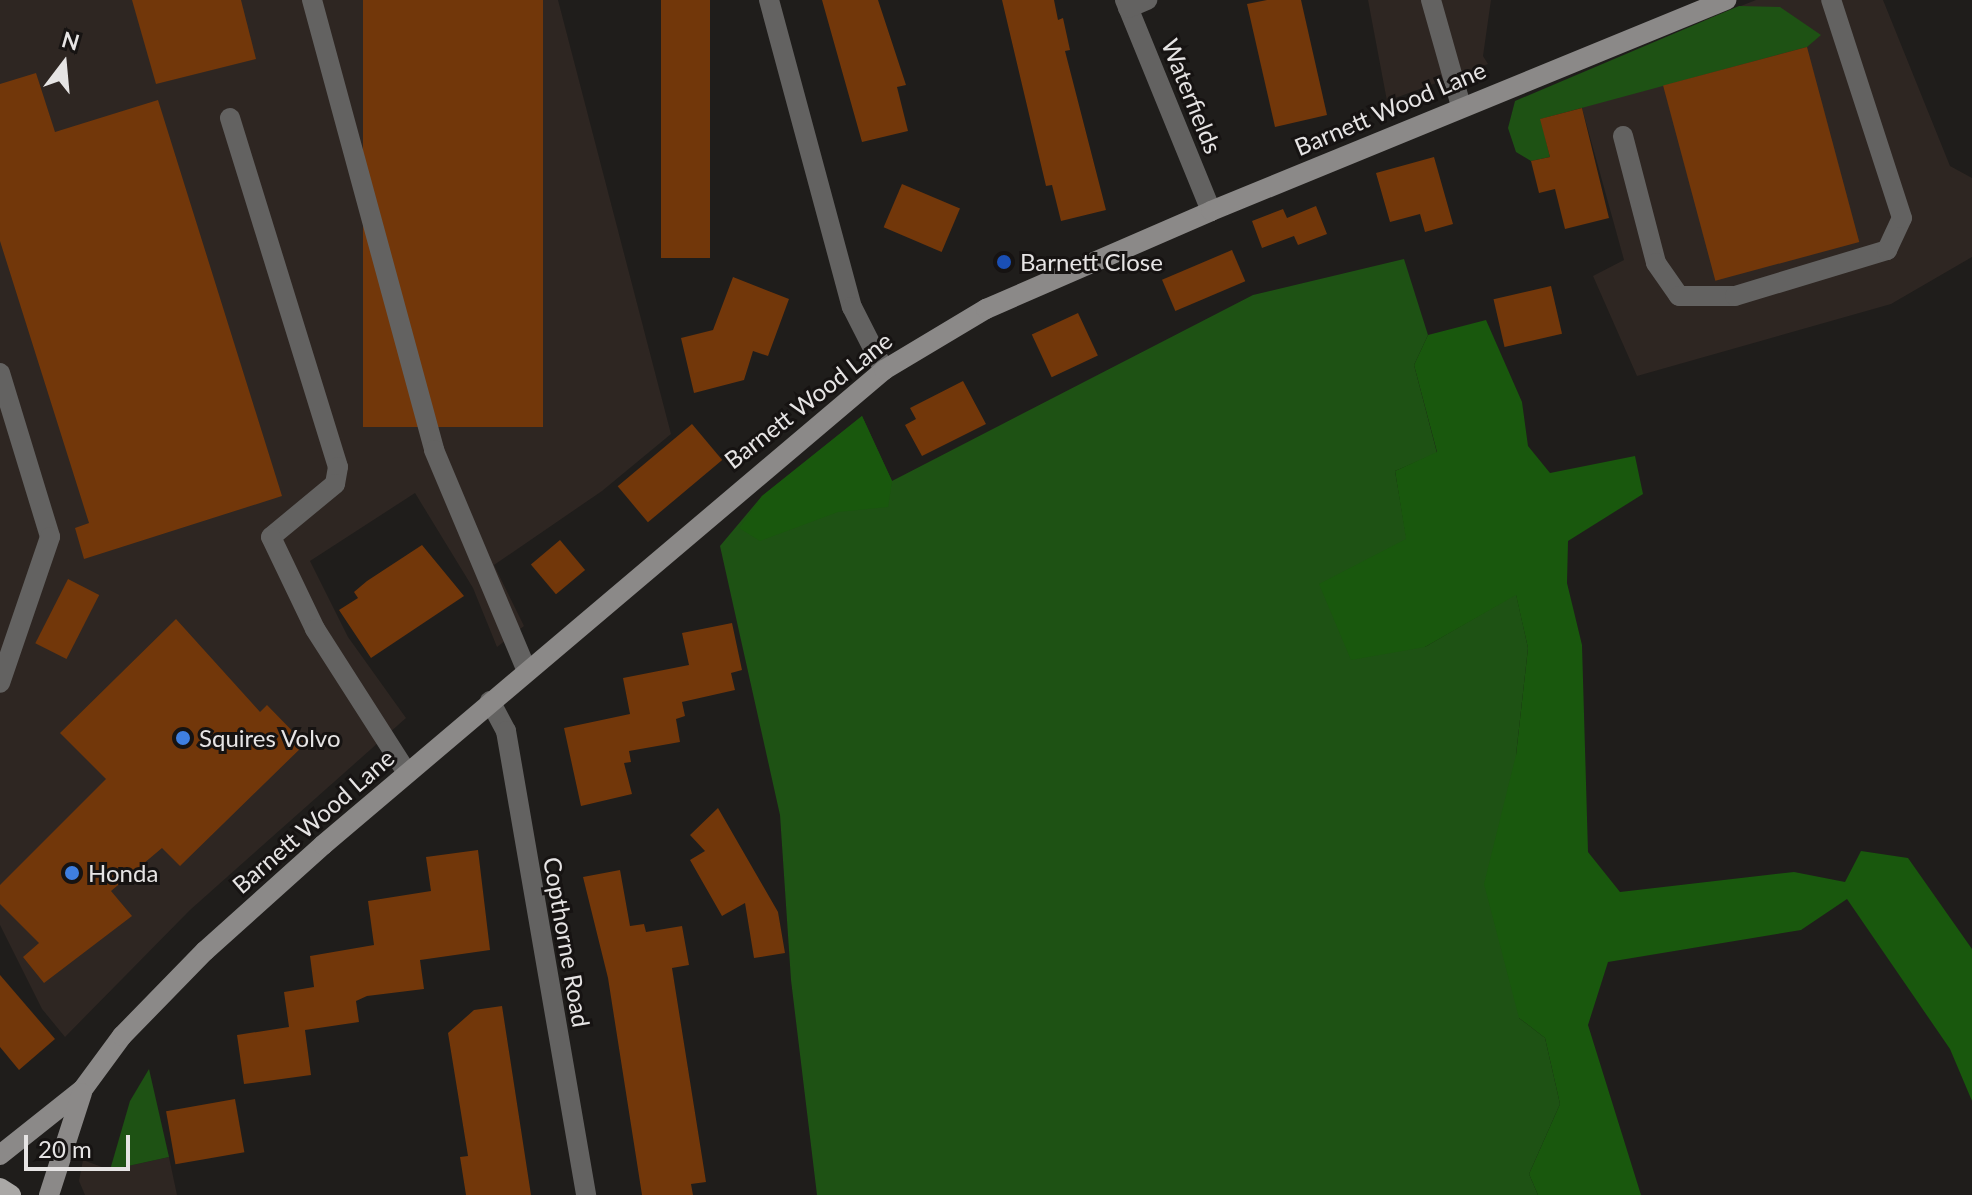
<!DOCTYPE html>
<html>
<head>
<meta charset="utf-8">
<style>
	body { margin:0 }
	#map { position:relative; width:1972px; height:1195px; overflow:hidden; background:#1f1d1b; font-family:Lato,sans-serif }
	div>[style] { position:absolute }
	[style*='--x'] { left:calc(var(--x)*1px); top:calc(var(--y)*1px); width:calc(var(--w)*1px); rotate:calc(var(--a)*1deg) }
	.built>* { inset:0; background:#2e2622 }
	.green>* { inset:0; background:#1e5214 }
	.forest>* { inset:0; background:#19580d }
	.building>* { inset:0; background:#72370a; transform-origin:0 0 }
	.lane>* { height:20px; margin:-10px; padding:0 10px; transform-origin:10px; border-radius:10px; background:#636261 }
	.street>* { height:20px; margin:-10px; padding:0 10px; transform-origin:10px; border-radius:10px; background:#636261 }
	.secondary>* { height:20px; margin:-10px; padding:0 10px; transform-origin:10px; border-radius:10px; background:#8b8988 }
	.primary>* { height:20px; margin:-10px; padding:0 10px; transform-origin:10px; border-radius:10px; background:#aaa8a6 }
	.dots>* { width:22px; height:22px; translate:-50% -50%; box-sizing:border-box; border:4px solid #161312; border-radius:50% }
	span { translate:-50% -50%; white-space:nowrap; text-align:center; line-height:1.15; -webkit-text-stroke:6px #161312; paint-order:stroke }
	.street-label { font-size:24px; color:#e6e4e4 }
	.poi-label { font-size:24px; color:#e6e4e4 }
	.left { translate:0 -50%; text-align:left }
	.north { position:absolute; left:24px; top:24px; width:80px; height:80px; -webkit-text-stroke:6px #161312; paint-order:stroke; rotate:16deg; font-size:22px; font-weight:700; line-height:32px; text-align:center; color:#e6e4e4 }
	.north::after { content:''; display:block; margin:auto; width:28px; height:36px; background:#e6e4e4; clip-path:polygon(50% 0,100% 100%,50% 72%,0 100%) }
	.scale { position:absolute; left:24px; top:1135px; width:106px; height:36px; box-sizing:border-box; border:4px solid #e6e4e4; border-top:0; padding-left:10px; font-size:24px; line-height:28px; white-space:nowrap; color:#e6e4e4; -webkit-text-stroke:6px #161312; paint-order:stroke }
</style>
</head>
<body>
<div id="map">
	<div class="built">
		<div style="clip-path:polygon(0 0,558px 0,671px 434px,602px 491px,494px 565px,524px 626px,497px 647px,473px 588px,415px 493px,310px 561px,348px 637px,406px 718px,190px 910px,65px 1037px,42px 1009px,0 925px)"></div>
		<div style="clip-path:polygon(1368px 0,1491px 0,1483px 56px,1488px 64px,1387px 101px)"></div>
		<div style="clip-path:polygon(1756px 0,1883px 0,1950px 166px,1972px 178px,1972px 257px,1891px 304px,1637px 376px,1593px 276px,1624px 260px,1582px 108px,1705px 20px)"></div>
		<div style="clip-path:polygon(169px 1157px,177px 1195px,85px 1195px,79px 1181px,83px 1160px,110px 1170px)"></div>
	</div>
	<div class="green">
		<div style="clip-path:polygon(1739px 6px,1780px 7px,1821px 35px,1807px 47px,1541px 119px,1550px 157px,1531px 161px,1516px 152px,1508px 128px,1515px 101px)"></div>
		<div style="clip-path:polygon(1404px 259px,1428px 335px,1414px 365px,1437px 453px,1395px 471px,1425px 647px,1516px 594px,1528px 648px,1516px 755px,1519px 1018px,1545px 1038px,1560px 1104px,1529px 1174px,1538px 1195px,817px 1195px,791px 980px,780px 815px,720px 546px,762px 496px,862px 416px,892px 481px,1253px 295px)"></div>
		<div style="clip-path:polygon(149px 1069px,169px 1157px,110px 1170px,130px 1101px)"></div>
	</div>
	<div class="forest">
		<div style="clip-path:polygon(1486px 320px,1522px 402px,1528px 446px,1550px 473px,1635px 456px,1643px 494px,1568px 541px,1567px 583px,1582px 645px,1588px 852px,1620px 892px,1794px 872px,1845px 882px,1861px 851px,1908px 858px,1972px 949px,1972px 1101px,1950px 1049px,1847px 899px,1801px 930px,1608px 962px,1588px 1025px,1641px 1195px,1538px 1195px,1529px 1174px,1560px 1104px,1545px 1038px,1519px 1018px,1484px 884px,1516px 755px,1528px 648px,1516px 595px,1425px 647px,1351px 660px,1319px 584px,1406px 539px,1395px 471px,1437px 452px,1414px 365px,1428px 335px)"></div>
		<div style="clip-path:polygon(862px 416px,892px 481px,888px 507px,838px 512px,760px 541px,739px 528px,762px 496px)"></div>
	</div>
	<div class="building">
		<div style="clip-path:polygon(132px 0,241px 0,256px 59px,156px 84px)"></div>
		<div style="left:363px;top:0;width:180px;height:427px"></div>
		<div style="left:661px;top:0;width:49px;height:258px"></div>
		<div style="clip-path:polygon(822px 0,878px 0,906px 85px,897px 87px,908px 131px,862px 142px)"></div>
		<div style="clip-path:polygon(1002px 0,1054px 0,1058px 20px,1063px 18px,1070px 50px,1065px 51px,1106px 210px,1061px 221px,1052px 185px,1046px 186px)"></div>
		<div style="clip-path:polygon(1267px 0,1301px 0,1327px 115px,1275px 127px,1247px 4px)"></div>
		<div style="left:1807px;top:47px;width:202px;height:149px;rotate:75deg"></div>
		<div style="clip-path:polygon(36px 73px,55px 132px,158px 100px,282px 496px,84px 559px,75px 528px,89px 523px,0 241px,0 84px)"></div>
		<div style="clip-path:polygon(1582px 108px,1609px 218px,1565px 229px,1555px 189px,1539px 193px,1531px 161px,1550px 157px,1540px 119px)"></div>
		<div style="clip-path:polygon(1434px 157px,1453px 224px,1425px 232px,1420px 214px,1390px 222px,1376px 173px)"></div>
		<div style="left:902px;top:184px;width:63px;height:47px;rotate:23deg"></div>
		<div style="clip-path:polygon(1316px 206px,1327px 234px,1298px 245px,1294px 236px,1262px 248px,1252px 221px,1283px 209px,1287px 218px)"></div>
		<div style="left:1232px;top:250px;width:34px;height:76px;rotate:67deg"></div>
		<div style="clip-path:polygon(733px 277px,789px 299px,768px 356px,753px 351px,744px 380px,694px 393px,681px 338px,713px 330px)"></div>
		<div style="left:1551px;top:286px;width:49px;height:59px;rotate:77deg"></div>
		<div style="left:1078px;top:313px;width:47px;height:51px;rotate:65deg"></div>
		<div style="clip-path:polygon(963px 381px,986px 424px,922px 456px,905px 425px,916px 419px,910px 408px)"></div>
		<div style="left:692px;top:424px;width:47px;height:97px;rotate:50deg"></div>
		<div style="left:560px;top:540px;width:39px;height:38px;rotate:50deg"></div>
		<div style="clip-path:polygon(422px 545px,464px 596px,371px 658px,339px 610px,358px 598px,354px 592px,367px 581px)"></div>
		<div style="left:68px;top:579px;width:35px;height:72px;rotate:27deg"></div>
		<div style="clip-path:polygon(176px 619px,260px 712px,267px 705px,305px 744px,180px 866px,162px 848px,111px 891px,132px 916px,44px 983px,23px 957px,39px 943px,0 904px,0 885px,106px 779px,60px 733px)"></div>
		<div style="clip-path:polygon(732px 623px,742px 670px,731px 673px,735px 690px,682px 702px,685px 716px,676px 719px,680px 742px,629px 751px,631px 762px,624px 763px,632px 794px,581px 806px,564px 728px,630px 714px,623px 678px,689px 665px,682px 633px)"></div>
		<div style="clip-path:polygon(718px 808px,778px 912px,785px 953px,754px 958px,745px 903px,722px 916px,690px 860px,705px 851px,690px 835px)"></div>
		<div style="clip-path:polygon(478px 850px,490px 950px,420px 960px,424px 989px,367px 996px,356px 1001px,359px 1022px,305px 1030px,311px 1075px,244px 1084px,237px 1035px,289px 1027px,284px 992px,314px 987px,310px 956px,374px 945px,368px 901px,431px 891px,426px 857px)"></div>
		<div style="clip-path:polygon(620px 870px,630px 926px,644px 924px,646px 932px,682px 926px,689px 965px,672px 968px,706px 1182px,691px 1184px,693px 1195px,642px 1195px,608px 978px,583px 877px)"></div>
		<div style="clip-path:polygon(0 975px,55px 1039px,19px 1070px,0 1047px)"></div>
		<div style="clip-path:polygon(502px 1006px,531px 1195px,466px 1195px,460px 1157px,468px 1156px,448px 1033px,474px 1010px)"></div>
		<div style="left:235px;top:1099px;width:54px;height:70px;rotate:80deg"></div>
	</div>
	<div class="lane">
		<div style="--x:312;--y:0;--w:466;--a:74.8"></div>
		<div style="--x:434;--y:450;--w:238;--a:67.2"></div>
		<div style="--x:1431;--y:0;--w:110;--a:74.2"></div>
		<div style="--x:230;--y:118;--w:365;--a:72.8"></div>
		<div style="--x:338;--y:467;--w:17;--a:100"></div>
		<div style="--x:335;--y:484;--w:83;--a:140.4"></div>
		<div style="--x:271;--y:537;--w:102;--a:64.4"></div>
		<div style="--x:315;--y:629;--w:171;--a:57.4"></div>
		<div style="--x:1623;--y:136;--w:131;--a:75.4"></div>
		<div style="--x:1656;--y:263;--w:40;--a:55.1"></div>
		<div style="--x:1679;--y:296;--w:56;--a:0"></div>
		<div style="--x:1735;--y:296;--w:159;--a:-16.8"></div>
		<div style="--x:1887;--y:250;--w:35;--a:-65"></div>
		<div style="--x:1902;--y:218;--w:229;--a:-108"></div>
		<div style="--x:0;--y:373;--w:171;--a:73"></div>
		<div style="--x:50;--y:537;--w:154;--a:108.9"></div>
	</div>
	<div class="street">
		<div style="--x:769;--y:0;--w:318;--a:74.9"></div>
		<div style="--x:852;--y:307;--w:71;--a:63.1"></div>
		<div style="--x:1125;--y:0;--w:228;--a:67.8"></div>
		<div style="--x:1128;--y:8;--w:21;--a:-23"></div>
		<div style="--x:490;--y:701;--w:34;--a:62"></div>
		<div style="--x:506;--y:731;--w:471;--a:80.2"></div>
	</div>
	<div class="secondary">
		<div style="--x:0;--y:1155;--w:106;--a:-38.5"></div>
		<div style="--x:83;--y:1089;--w:66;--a:-53.7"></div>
		<div style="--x:122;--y:1036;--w:119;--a:-45.7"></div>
		<div style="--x:205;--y:951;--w:159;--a:-41.9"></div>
		<div style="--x:323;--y:845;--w:735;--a:-40.25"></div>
		<div style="--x:884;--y:370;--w:119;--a:-30.9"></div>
		<div style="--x:986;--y:309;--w:245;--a:-23.5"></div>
		<div style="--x:1211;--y:211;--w:557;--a:-22.28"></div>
		<div style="--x:49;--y:1195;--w:107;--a:-72.1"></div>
	</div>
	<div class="primary">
		<div style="--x:0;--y:1188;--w:13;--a:32"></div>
	</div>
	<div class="dots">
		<div style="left:1004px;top:262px;background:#1a4fb4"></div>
		<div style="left:183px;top:738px;background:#3f7fe0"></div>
		<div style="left:72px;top:873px;background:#3f7fe0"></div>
	</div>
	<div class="street-label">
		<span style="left:1192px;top:96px;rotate:68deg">Waterfields</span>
		<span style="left:1390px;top:108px;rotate:-23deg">Barnett Wood Lane</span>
		<span style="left:808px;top:400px;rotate:-38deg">Barnett Wood Lane</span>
		<span style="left:313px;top:821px;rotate:-41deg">Barnett Wood Lane</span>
		<span style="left:567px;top:942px;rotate:80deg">Copthorne Road</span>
	</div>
	<div class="poi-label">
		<span class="left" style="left:1020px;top:262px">Barnett Close</span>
		<span class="left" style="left:199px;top:738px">Squires Volvo</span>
		<span class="left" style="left:88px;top:873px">Honda</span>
	</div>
	<div class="north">N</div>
	<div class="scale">20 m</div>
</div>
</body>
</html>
